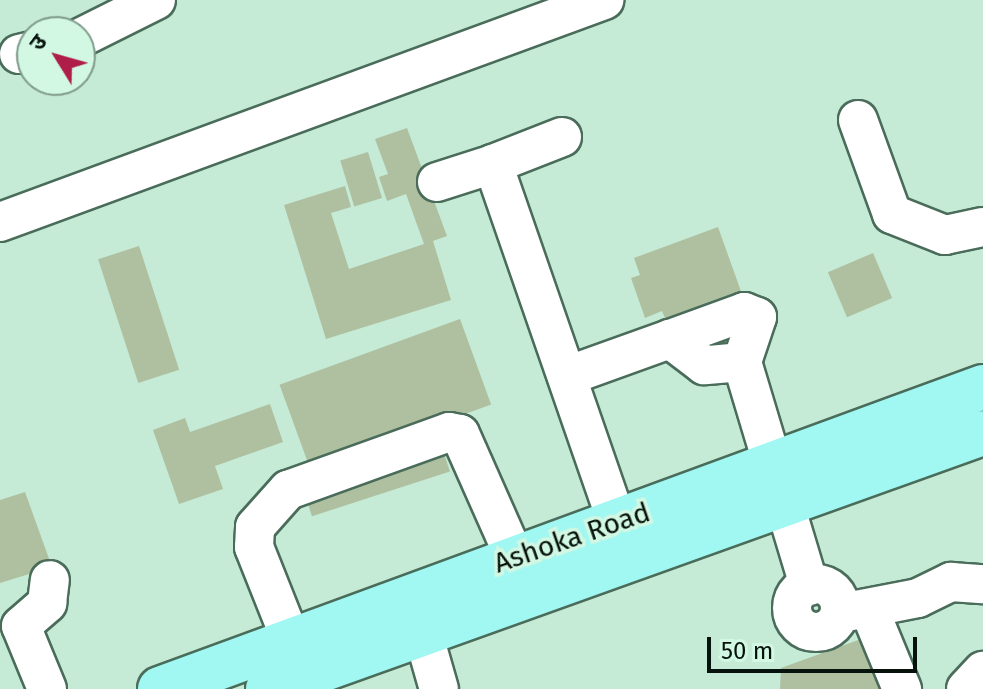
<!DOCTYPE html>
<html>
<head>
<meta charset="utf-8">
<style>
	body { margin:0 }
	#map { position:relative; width:983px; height:689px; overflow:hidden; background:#c5ead5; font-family:"Fira Sans","Noto Sans Devanagari",sans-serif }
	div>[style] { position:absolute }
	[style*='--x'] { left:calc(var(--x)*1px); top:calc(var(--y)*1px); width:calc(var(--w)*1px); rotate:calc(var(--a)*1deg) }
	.building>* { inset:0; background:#afc0a0; transform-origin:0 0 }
	.roads { filter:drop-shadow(2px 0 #4a6c5a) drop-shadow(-2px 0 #4a6c5a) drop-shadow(0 2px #4a6c5a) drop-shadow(0 -2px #4a6c5a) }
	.minor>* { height:38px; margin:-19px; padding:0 19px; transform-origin:19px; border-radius:19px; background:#fff }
	.minor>.ring { margin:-19px; padding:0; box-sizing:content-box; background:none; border:38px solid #fff; border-radius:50% }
	.major>* { height:44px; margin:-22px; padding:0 22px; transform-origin:22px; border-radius:22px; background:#a1f7f2 }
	span { translate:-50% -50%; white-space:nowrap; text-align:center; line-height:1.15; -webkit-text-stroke:7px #d2f7e2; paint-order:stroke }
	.street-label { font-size:28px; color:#06120c }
	.north { position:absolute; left:16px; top:16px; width:80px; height:80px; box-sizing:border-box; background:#d2f7e2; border:2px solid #809b8c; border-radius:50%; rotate:307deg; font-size:22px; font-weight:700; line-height:32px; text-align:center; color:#06120c }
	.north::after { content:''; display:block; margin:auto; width:28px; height:36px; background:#af1d49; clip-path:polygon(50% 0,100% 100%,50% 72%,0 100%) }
	.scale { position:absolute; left:707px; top:637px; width:210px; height:36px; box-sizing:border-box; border:4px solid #06120c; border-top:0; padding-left:10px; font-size:24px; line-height:28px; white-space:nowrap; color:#06120c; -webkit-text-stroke:6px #d2f7e2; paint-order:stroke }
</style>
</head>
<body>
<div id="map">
	<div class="building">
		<div style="clip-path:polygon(407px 128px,447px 236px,433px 241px,451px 300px,326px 339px,284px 205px,345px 186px,351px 207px,331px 213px,349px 269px,424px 244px,406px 194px,387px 201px,379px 177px,388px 174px,375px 139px)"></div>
		<div style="left:368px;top:152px;width:48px;height:29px;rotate:73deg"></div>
		<div style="clip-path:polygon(718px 227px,743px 297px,668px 325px,662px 311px,645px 318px,631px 278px,640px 275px,634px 258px)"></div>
		<div style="left:139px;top:246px;width:130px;height:43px;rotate:72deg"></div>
		<div style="left:873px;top:253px;width:49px;height:49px;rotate:67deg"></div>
		<div style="left:460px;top:319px;width:91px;height:192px;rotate:70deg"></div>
		<div style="clip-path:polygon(270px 404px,283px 442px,215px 466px,223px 489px,179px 504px,153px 430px,185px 418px,190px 432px)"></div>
		<div style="left:440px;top:441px;width:32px;height:145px;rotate:72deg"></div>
		<div style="clip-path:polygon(25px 492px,52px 567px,0 583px,0 500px)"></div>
		<div style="clip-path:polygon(861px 639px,879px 689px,780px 689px,781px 668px)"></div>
	</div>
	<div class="roads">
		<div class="minor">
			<div style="--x:80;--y:38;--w:85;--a:-26.6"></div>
			<div style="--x:19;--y:54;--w:13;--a:-13"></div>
			<div style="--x:858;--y:120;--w:100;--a:70.1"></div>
			<div style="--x:892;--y:214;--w:57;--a:21.6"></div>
			<div style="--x:945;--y:235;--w:39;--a:-12"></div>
			<div style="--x:562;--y:137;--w:74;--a:158.6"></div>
			<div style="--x:493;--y:164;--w:379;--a:70.9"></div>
			<div style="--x:437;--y:182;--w:59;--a:-17.8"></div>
			<div style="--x:0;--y:222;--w:644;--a:-20.18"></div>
			<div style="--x:742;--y:362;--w:234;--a:73.3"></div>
			<div style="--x:567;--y:376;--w:109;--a:-19.8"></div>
			<div style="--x:670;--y:339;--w:79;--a:-20"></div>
			<div style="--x:744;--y:312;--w:14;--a:21"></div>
			<div style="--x:757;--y:317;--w:47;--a:108.4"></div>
			<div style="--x:742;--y:362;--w:38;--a:175"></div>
			<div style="--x:704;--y:365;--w:43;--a:-142.6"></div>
			<div class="ring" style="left:792px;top:584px;width:10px;height:10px"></div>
			<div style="--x:415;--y:605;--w:87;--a:74.1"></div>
			<div style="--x:869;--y:609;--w:87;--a:67.6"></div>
			<div style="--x:841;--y:613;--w:78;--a:-11"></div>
			<div style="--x:918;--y:598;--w:37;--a:-26"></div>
			<div style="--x:951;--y:582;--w:32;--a:4"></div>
			<div style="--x:291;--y:640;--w:100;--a:-111.7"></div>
			<div style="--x:254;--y:547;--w:20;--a:-87"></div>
			<div style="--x:255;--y:527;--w:50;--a:-48.3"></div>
			<div style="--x:288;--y:490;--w:171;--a:-19.8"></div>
			<div style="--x:449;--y:432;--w:11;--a:10"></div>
			<div style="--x:460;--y:434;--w:136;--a:66.1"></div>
			<div style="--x:47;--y:689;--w:68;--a:-112.4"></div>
			<div style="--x:21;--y:626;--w:35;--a:-41"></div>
			<div style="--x:47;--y:603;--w:23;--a:-83"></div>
			<div style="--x:966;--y:689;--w:25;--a:-47"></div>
		</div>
		<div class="major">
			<div style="--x:160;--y:689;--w:877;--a:-20.15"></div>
			<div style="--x:268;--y:689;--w:759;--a:-19.7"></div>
		</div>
	</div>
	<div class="street-label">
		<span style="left:572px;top:538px;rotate:-19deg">Ashoka Road</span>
	</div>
	<div class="north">उ</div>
	<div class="scale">50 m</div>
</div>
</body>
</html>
